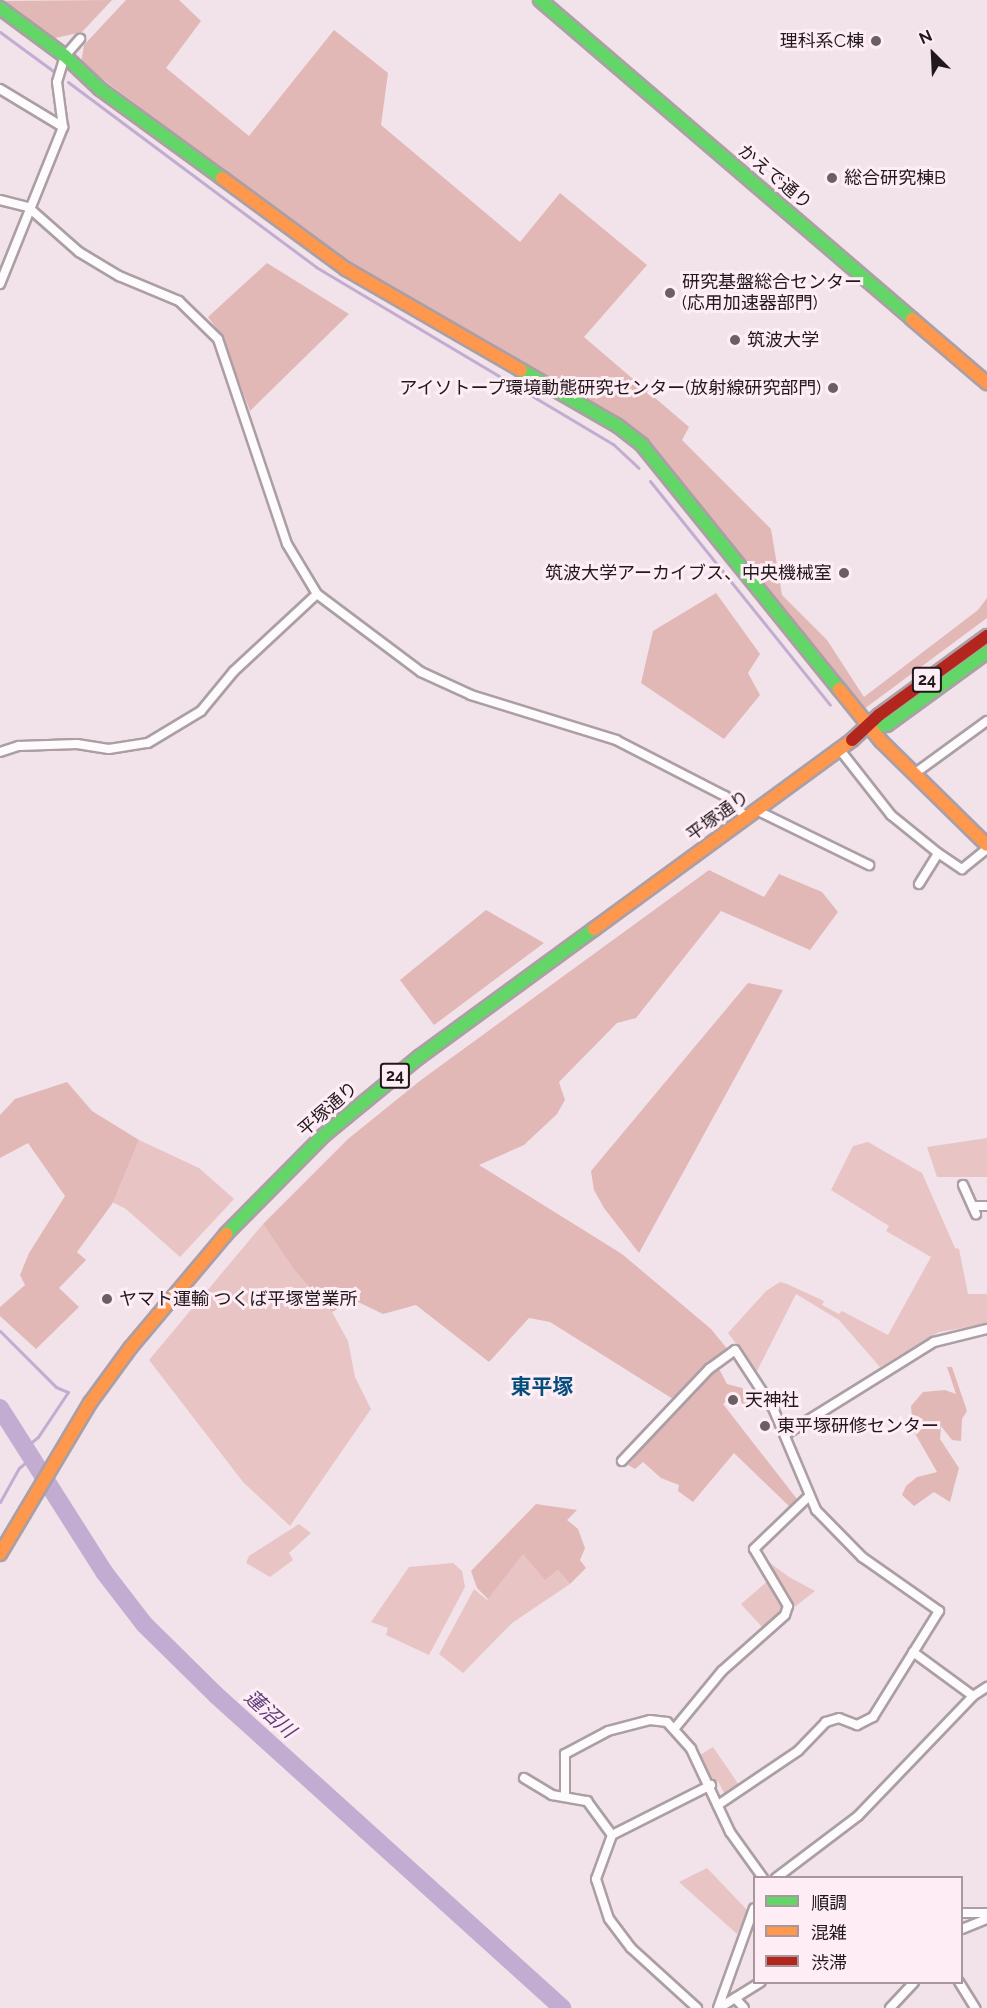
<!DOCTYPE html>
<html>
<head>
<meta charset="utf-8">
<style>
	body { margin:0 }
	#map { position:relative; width:987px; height:2008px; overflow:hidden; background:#f2e2ea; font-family:Raleway,"Noto Sans JP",sans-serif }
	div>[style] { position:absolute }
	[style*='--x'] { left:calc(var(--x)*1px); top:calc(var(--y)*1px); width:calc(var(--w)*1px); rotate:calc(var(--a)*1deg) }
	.green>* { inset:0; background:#e8c5c4 }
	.forest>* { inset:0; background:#e2b8b6 }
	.stream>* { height:3px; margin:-1.5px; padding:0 1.5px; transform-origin:1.5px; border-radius:1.5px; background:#c2acd2 }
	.river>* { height:18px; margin:-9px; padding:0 9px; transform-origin:9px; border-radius:9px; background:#c2acd2 }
	.roads { filter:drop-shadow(2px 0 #ab9fa5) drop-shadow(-2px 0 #ab9fa5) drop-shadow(0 2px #ab9fa5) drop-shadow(0 -2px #ab9fa5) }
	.street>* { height:8px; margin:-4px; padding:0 4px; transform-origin:4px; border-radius:4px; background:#fdfbfc }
	.fast>* { height:12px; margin:-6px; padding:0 6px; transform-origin:6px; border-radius:6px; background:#63d668 }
	.slow>* { height:12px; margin:-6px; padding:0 6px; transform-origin:6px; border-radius:6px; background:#ff974d }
	.jam>* { height:12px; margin:-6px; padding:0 6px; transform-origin:6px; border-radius:6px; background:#b3261e }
	.dots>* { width:16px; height:16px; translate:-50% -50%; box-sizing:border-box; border:3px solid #feedf5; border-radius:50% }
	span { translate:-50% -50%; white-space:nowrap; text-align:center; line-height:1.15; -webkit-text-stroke:6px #feedf5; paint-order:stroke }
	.shield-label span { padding:2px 4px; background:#feedf5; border:2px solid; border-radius:4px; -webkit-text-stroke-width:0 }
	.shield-label { font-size:16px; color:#21181c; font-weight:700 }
	.poi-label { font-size:18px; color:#21181c }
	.right { translate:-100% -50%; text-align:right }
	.left { translate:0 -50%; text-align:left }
	.street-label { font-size:18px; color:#21181c }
	.water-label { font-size:20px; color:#5d3b7a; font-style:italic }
	.quarter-label { font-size:21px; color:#044e7c; font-weight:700 }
	.legend { position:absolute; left:753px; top:1876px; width:210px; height:108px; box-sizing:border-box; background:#feedf5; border:2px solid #a6989e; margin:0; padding:8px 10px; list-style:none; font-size:18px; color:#21181c }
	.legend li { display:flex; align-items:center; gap:12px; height:30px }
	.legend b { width:30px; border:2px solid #a6989e }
	.north { position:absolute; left:903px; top:24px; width:60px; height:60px; -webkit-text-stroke:4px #feedf5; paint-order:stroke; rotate:336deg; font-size:16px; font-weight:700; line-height:24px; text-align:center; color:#21181c }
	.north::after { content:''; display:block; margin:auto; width:21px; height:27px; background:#21181c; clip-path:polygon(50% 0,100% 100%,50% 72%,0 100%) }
</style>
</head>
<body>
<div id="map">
	<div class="green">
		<div style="clip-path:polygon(987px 1138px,987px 1177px,937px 1177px,927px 1147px)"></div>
		<div style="clip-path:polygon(139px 1140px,199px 1168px,234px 1199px,180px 1257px,126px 1209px,112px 1202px)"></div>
		<div style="clip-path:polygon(868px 1142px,922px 1173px,955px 1248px,959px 1249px,968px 1294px,987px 1294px,987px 1324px,939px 1332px,880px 1367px,839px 1320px,796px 1294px,757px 1371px,728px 1333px,766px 1291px,780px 1282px,787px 1284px,824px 1301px,822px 1305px,839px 1314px,842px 1311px,888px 1335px,931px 1257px,886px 1231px,889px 1226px,831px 1190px,853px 1146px)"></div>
		<div style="clip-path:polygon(263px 1224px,294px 1270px,332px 1312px,348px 1341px,355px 1377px,371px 1409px,290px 1526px,243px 1482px,149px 1360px)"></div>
		<div style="clip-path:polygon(299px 1524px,311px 1533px,289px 1553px,293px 1560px,270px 1577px,246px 1563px,249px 1556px)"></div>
		<div style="clip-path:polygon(523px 1553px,545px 1579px,558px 1570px,570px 1584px,512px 1623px,463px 1673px,439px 1654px,474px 1589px,487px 1600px)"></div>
		<div style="clip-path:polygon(453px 1563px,462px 1571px,465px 1587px,429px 1655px,386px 1635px,388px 1628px,371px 1622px,409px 1567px)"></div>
		<div style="clip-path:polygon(770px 1563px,789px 1577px,815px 1591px,792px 1609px)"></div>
		<div style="clip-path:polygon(769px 1580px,784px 1607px,763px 1628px,741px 1604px)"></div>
		<div style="clip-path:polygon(713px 1747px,739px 1785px,725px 1795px,718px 1781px,713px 1782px,700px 1755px)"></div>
		<div style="clip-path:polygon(707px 1868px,748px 1911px,737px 1934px,679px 1882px)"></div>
	</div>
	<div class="forest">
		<div style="clip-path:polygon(112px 0,82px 32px,51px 39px,0 1px)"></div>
		<div style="clip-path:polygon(126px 0,179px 0,201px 21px,166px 68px,249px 136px,334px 30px,388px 73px,381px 125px,520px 242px,560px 193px,647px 265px,584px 337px,689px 427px,682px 440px,771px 529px,782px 595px,827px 640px,864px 697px,978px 610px,987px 598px,987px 618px,864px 709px,625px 422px,341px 258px,81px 63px,84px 45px)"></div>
		<div style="clip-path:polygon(267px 263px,349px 314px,250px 411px,222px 336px,208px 317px)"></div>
		<div style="clip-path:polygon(716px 593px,760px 654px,748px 673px,760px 695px,724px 739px,641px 683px,653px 631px)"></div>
		<div style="clip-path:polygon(709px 870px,764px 897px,779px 874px,822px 892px,838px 912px,810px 950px,721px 911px,636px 1018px,617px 1023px,559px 1082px,565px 1100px,557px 1114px,524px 1145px,479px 1165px,622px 1254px,711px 1329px,729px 1351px,702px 1369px,673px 1399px,550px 1322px,529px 1318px,489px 1362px,416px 1305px,383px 1314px,354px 1300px,332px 1312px,294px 1270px,263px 1224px,348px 1139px,421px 1080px)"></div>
		<div style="clip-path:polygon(486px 910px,544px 943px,434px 1025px,400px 980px)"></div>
		<div style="clip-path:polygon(748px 983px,783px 990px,639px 1253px,604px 1208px,594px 1190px,591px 1171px)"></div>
		<div style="clip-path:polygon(67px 1082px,92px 1111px,139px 1140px,112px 1204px,77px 1252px,86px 1260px,59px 1288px,79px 1307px,36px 1349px,0 1316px,0 1307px,25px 1285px,20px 1275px,29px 1253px,65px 1196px,28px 1143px,0 1158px,0 1115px,15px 1099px)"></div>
		<div style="clip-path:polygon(718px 1367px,727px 1384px,742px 1388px,747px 1395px,748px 1409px,734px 1395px,723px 1404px,797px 1499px,790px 1507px,734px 1453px,693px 1502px,678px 1491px,679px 1485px,661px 1478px,643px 1462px,635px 1469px,628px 1465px,705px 1376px)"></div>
		<div style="clip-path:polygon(947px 1367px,952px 1367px,967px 1411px,962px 1419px,961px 1441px,952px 1440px,941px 1426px,940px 1439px,959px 1468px,950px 1502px,934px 1492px,914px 1506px,902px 1495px,906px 1486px,917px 1477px,937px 1472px,913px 1430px,911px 1406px,923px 1392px,945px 1390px,956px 1394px)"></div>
		<div style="clip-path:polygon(536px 1504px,577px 1510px,567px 1520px,578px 1529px,585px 1548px,580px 1560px,586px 1568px,570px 1584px,558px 1570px,545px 1580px,523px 1554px,488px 1599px,477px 1588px,471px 1571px)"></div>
	</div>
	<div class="stream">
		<div style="--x:0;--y:32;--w:66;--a:36.3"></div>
		<div style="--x:68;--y:82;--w:309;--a:36.7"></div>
		<div style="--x:316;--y:267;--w:346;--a:30.8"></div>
		<div style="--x:613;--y:444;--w:35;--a:43"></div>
		<div style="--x:650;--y:481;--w:287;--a:51.2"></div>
		<div style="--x:0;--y:1331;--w:79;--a:45"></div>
		<div style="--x:56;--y:1387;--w:13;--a:23"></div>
		<div style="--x:68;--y:1392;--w:54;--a:123.7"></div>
		<div style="--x:38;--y:1437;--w:16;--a:142"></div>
		<div style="--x:0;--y:1502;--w:39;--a:-61"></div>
		<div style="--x:19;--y:1468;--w:16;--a:-40"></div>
	</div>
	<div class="river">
		<div style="--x:0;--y:1408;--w:194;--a:57.6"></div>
		<div style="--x:104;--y:1572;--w:66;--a:52.4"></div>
		<div style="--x:144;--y:1624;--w:101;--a:44.6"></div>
		<div style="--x:216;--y:1695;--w:467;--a:42.1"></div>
	</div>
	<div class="roads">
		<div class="street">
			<div style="--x:0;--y:89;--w:74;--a:31.1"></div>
			<div style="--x:0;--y:200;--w:29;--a:14"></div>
			<div style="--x:28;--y:207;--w:68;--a:41.4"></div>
			<div style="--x:79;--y:252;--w:47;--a:31"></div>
			<div style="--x:119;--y:276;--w:65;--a:22.6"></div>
			<div style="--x:179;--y:301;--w:54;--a:44.3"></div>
			<div style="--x:218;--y:339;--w:216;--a:71.4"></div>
			<div style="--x:287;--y:544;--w:58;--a:59"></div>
			<div style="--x:317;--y:594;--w:130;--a:36.9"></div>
			<div style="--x:421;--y:672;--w:55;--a:24.7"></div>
			<div style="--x:471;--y:695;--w:152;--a:17.2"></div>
			<div style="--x:616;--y:740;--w:123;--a:27.2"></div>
			<div style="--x:725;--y:796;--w:30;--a:45"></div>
			<div style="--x:0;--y:284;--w:169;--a:-68.1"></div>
			<div style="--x:63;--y:127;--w:45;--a:-97.6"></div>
			<div style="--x:57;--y:82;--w:27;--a:-73"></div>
			<div style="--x:65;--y:56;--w:23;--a:-49"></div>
			<div style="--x:840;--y:750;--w:83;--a:51.9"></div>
			<div style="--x:891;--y:815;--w:60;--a:39"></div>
			<div style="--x:938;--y:853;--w:29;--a:34"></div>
			<div style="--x:962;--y:869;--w:32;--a:-39"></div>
			<div style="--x:0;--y:752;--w:20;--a:-18"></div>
			<div style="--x:19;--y:746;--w:58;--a:-2"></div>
			<div style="--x:77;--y:744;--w:32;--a:9"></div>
			<div style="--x:109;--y:749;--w:39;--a:-9"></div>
			<div style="--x:148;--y:743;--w:62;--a:-31.1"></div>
			<div style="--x:201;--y:711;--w:52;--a:-50.5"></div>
			<div style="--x:234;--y:671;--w:113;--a:-42.9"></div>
			<div style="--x:914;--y:774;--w:90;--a:-36"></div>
			<div style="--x:756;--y:810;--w:126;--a:26"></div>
			<div style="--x:919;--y:884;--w:36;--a:-58"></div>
			<div style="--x:963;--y:1185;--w:32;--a:66"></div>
			<div style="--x:973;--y:1206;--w:14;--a:0"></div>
			<div style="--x:786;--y:1434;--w:174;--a:-31.9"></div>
			<div style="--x:934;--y:1342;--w:55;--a:-13.8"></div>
			<div style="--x:622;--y:1461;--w:127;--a:-46.6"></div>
			<div style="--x:709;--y:1369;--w:32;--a:-36"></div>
			<div style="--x:735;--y:1350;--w:69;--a:56.8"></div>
			<div style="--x:773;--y:1408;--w:111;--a:67.1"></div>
			<div style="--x:816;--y:1510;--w:66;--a:45.6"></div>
			<div style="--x:862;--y:1557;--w:94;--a:35"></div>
			<div style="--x:939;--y:1611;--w:125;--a:121.9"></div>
			<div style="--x:873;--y:1717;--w:18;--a:153"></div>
			<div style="--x:857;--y:1725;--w:19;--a:-159"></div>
			<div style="--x:839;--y:1718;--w:14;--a:163"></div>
			<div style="--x:826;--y:1722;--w:40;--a:134"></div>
			<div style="--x:798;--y:1751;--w:97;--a:146"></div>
			<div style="--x:913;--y:1652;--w:74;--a:36.3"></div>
			<div style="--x:675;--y:1728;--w:74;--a:-50.5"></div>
			<div style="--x:722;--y:1671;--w:84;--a:-41.6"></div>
			<div style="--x:785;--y:1615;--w:9;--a:-72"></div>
			<div style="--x:788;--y:1606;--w:66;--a:-120.8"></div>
			<div style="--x:754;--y:1549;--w:76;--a:-43.9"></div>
			<div style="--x:524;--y:1778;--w:33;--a:31"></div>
			<div style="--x:552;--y:1795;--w:36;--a:10"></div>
			<div style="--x:587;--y:1801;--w:42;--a:53.7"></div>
			<div style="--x:565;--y:1796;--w:42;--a:-90"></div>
			<div style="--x:565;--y:1754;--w:49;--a:-28.1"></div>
			<div style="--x:608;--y:1731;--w:43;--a:-14.7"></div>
			<div style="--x:650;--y:1720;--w:17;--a:7"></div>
			<div style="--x:667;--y:1722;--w:36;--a:48"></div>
			<div style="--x:691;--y:1749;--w:92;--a:64.8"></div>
			<div style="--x:730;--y:1832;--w:57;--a:54.3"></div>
			<div style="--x:776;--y:1878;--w:103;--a:-37.1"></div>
			<div style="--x:858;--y:1816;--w:166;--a:-46.2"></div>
			<div style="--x:973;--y:1696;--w:17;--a:-33"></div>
			<div style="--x:962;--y:1913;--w:25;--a:0"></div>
			<div style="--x:962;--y:1929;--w:27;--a:-22"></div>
			<div style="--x:959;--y:1982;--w:31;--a:58"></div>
			<div style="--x:735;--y:1998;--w:13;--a:48"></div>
			<div style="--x:697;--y:2008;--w:89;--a:-137.7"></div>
			<div style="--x:631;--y:1948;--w:36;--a:-127"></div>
			<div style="--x:609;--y:1919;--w:42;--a:-108"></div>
			<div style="--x:596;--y:1879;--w:47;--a:-70"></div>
			<div style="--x:612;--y:1835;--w:111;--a:-26.8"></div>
			<div style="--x:718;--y:2008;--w:106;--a:-70.2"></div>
			<div style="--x:719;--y:2008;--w:49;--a:-31.8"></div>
			<div style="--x:890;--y:2008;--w:35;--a:-47"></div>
		</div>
		<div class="fast">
			<div style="--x:540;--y:0;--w:490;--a:40.6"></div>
			<div style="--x:0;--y:8;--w:81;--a:36.4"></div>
			<div style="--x:65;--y:56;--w:48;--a:43.3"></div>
			<div style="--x:100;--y:89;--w:151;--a:36.1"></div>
			<div style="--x:521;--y:370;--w:112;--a:30"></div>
			<div style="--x:618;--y:426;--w:31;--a:38"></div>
			<div style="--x:642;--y:445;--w:314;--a:51.1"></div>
			<div style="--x:870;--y:727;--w:17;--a:-7"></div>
			<div style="--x:887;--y:725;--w:124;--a:-36.1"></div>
			<div style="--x:226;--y:1234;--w:139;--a:-45.3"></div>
			<div style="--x:324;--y:1135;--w:123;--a:-39.4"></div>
			<div style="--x:419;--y:1057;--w:217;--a:-36.2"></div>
		</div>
		<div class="slow">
			<div style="--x:222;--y:178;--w:154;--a:36.3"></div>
			<div style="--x:346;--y:269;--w:202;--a:30"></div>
			<div style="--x:912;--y:319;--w:99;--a:40.5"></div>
			<div style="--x:839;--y:689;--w:67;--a:51.1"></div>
			<div style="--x:881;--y:741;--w:148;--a:44.5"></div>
			<div style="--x:594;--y:929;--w:320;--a:-36.2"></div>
			<div style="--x:0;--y:1554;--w:176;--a:-59.2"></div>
			<div style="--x:90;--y:1403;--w:69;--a:-53.8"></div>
			<div style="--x:131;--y:1347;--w:148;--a:-49.9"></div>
		</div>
		<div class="jam">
			<div style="--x:852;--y:740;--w:37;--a:-43"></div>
			<div style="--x:879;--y:715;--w:134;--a:-36.2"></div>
		</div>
	</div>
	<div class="dots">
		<div style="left:876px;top:41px;background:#6a5f64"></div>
		<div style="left:832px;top:178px;background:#6a5f64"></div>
		<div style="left:670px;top:293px;background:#6a5f64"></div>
		<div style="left:735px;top:340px;background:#6a5f64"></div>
		<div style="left:833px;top:388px;background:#6a5f64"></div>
		<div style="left:844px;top:573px;background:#6a5f64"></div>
		<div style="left:107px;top:1299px;background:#6a5f64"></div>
		<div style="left:733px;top:1400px;background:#6a5f64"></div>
		<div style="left:765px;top:1426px;background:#6a5f64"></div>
	</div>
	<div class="shield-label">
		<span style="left:927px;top:680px">24</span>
		<span style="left:395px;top:1076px">24</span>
	</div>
	<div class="poi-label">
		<span class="right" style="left:864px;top:41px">理科系C棟</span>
		<span class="left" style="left:844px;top:178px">総合研究棟B</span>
		<span class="left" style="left:682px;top:293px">研究基盤総合センター<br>(応用加速器部門)</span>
		<span class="left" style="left:747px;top:340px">筑波大学</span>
		<span class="right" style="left:821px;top:388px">アイソトープ環境動態研究センター(放射線研究部門)</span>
		<span class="right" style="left:832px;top:573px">筑波大学アーカイブス、中央機械室</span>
		<span class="left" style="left:119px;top:1299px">ヤマト運輸 つくば平塚営業所</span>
		<span class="left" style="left:745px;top:1400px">天神社</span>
		<span class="left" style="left:777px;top:1426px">東平塚研修センター</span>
	</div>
	<div class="street-label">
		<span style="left:775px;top:177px;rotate:40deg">かえで通り</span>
		<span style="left:718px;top:816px;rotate:-36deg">平塚通り</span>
		<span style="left:328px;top:1109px;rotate:-41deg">平塚通り</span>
	</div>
	<div class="water-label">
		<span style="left:270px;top:1714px;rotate:42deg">蓮沼川</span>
	</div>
	<div class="quarter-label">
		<span style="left:542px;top:1387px">東平塚</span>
	</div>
	<ul class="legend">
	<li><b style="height:8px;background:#63d668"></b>順調</li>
	<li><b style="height:8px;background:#ff974d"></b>混雑</li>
	<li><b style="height:8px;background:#b3261e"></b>渋滞</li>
	</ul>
	<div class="north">N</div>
</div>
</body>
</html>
